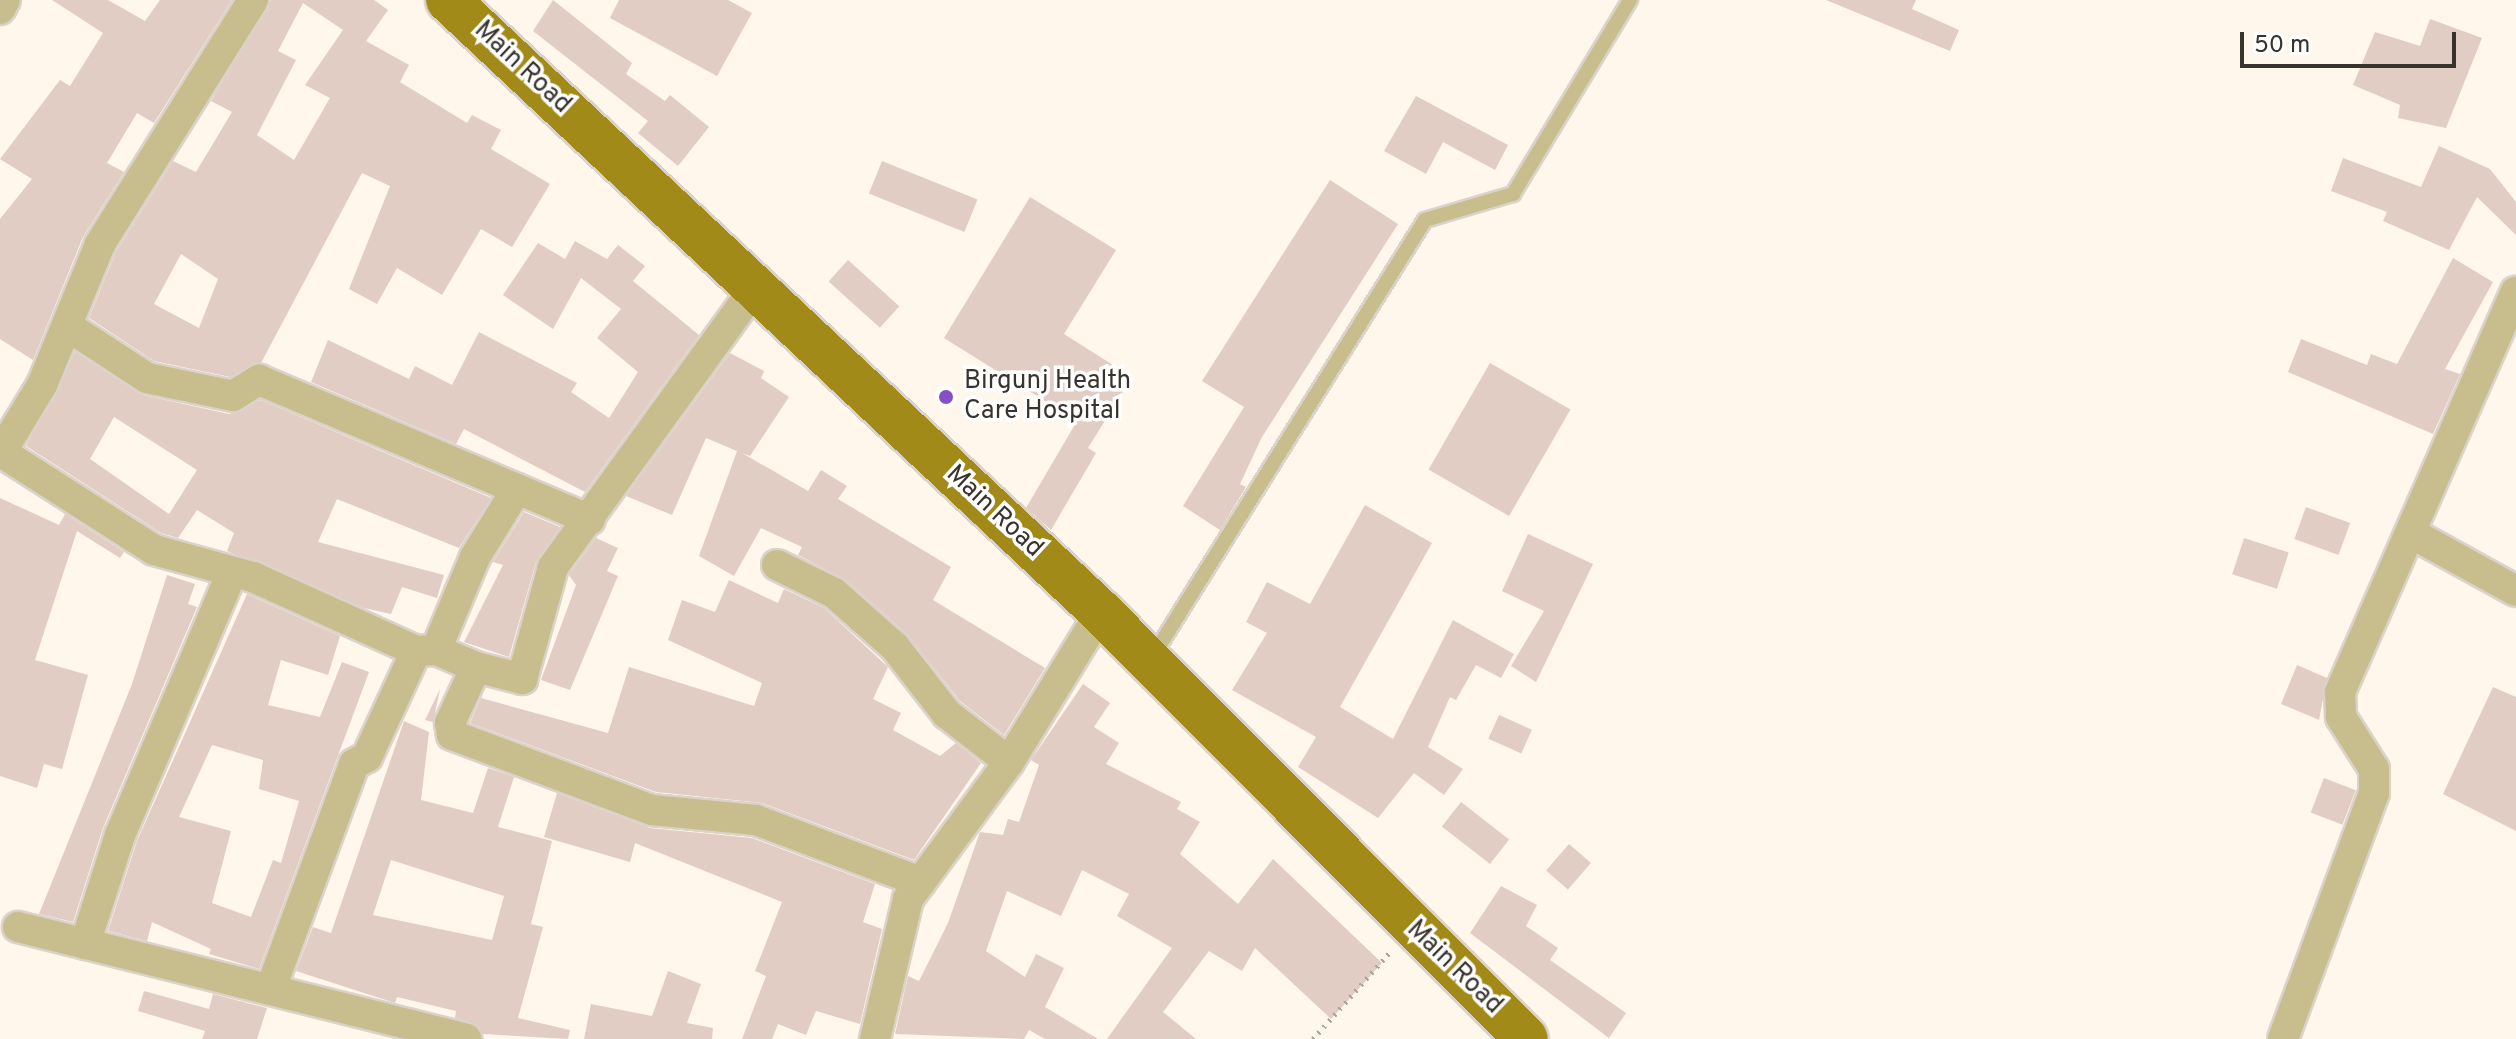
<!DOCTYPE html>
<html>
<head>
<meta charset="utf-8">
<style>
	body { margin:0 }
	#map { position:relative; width:2516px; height:1039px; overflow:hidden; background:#fff6ec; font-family:Overpass,sans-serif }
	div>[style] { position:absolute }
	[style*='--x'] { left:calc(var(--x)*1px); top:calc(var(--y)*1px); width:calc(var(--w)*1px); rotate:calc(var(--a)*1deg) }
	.building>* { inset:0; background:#e2cdc4; transform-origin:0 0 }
	.path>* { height:5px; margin-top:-2.5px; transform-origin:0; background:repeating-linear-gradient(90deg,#aca59c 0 2px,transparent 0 8px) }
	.roads { filter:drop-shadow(2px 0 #dbd3ca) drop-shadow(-2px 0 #dbd3ca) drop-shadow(0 2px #dbd3ca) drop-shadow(0 -2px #dbd3ca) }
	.lane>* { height:14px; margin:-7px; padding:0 7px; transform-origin:7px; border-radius:7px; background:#c8bd8c }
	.street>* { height:30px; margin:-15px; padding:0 15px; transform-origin:15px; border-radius:15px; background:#c8bd8c }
	.primary>* { height:44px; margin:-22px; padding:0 22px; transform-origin:22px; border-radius:22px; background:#a18a17 }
	.dots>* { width:22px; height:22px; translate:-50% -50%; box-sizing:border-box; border:4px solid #fff; border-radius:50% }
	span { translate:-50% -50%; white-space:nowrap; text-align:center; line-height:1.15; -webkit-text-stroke:7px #fff; paint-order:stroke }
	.street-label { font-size:26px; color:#39332d }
	.poi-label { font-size:26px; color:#39332d }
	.left { translate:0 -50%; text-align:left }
	.scale { position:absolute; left:2240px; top:32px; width:216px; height:36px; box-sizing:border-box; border:4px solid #39332d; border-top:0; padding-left:10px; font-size:24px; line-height:28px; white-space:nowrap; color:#39332d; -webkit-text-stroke:6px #fff; paint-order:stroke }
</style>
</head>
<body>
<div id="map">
	<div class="building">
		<div style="clip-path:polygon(52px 0,108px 0,145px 21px,160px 0,232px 0,154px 123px,137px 113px,107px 163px,124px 172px,83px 237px,33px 360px,0 339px,0 219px,32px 179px,0 159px,60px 80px,70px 86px,103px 33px)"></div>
		<div style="clip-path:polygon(evenodd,271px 0,374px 0,388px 10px,366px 41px,409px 65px,400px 82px,467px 123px,472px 115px,501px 130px,491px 149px,550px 184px,512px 247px,481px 229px,442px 295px,397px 268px,377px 304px,349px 289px,390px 186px,362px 173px,261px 363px,230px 377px,154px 361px,89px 318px,116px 252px,173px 161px,196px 172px,232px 112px,211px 101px,271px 0,303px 3px,343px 30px,305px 85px,330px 98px,294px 160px,257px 135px,296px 60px,278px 51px,303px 3px,271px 0,181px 254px,218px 279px,199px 328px,154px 304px,181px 254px)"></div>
		<div style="clip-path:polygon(553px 0,632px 63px,626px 74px,665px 101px,670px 95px,709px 127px,678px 166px,638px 133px,648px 121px,533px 31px)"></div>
		<div style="clip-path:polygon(619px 0,728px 0,752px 13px,717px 76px,610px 18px)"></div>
		<div style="clip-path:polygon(1826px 0,1916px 0,1912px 9px,1959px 30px,1950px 51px)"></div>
		<div style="clip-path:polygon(2430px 19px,2482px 38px,2446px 128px,2398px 118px,2400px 105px,2353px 85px,2375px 32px,2420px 46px)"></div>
		<div style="clip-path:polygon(1416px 96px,1508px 145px,1495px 170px,1443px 142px,1426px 174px,1384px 151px)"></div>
		<div style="clip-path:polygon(2439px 146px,2490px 169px,2516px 202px,2516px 235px,2477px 197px,2449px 250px,2383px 221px,2387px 212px,2331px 191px,2343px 158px,2421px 187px)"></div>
		<div style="left:882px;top:161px;width:103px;height:35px;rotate:22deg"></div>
		<div style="clip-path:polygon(1330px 180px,1398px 224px,1262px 437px,1240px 484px,1246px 487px,1220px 530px,1183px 506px,1244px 407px,1202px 381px)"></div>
		<div style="clip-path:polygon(1030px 197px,1116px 250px,1064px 334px,1132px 377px,1088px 448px,1096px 453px,1051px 530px,1026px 508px,1077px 421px,944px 338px)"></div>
		<div style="clip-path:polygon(575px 241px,607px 259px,618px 245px,645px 266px,633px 281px,699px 335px,585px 492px,464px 429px,456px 444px,311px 382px,328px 340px,409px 379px,415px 366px,452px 385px,479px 332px,577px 383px,571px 392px,609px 418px,638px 372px,597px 338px,621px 309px,581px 278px,553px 329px,503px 295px,538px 243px,565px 259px)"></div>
		<div style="clip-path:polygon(2453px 258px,2493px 282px,2445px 369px,2460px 374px,2433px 434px,2288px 372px,2301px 339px,2367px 365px,2371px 354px,2397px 364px)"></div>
		<div style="left:848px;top:260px;width:69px;height:29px;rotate:42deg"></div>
		<div style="clip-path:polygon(evenodd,75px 352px,143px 395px,229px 414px,261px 400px,491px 498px,459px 548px,337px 499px,318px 542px,444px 575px,437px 598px,402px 587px,391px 614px,364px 608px,227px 551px,234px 533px,197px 510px,178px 538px,161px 533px,26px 446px,75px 352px,114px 417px,197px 470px,169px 514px,90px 459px,114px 417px)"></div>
		<div style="clip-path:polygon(730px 353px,764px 371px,761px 378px,789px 397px,750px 456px,742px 453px,808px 491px,821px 470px,847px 486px,838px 499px,951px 567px,933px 600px,1045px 668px,1004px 735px,960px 701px,907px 634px,846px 580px,798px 555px,802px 547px,761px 528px,734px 576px,699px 556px,737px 451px,706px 438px,672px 515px,626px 496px)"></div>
		<div style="left:1490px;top:363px;width:93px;height:123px;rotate:30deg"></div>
		<div style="clip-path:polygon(0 498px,59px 525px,65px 514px,124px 552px,120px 558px,77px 531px,35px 660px,88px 675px,62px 769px,44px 764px,37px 788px,0 776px)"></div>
		<div style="clip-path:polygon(1365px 505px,1432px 543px,1340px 707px,1393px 739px,1453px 620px,1514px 654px,1501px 678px,1476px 665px,1456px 700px,1450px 697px,1428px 747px,1463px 769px,1444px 795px,1414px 773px,1378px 818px,1298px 767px,1316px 737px,1232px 690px,1267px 633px,1246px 622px,1267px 582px,1310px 604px)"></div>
		<div style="left:2306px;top:507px;width:47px;height:34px;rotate:20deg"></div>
		<div style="clip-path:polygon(524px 512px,560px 527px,536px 562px,509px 657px,464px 642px,503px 565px,493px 562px)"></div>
		<div style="clip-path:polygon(1528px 534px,1593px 564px,1536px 682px,1511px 666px,1544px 611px,1502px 591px)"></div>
		<div style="clip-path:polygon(596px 538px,618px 548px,607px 571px,618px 576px,570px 690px,541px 680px,576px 585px,569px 575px)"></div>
		<div style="left:2244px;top:538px;width:47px;height:38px;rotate:18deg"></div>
		<div style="clip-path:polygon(167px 575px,195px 584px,188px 604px,197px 607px,103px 828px,73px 922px,39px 914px,132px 684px)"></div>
		<div style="clip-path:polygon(729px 580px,778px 603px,784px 589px,824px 608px,888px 667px,873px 699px,901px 713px,893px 730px,940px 756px,956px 743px,981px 763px,914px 860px,762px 803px,656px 792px,470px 723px,481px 698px,608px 733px,629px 667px,754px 706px,762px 683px,668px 640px,682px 600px,715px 612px)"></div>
		<div style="clip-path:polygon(evenodd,247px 594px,340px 636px,328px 675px,281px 660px,268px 705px,320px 717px,342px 662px,369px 672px,259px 969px,209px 954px,211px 949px,152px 922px,147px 941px,108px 931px,137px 841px,247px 594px,212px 745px,263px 760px,259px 789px,299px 801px,281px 863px,273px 860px,251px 917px,212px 903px,231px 831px,179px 817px,212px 745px)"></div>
		<div style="clip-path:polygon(2297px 665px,2327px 678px,2319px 720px,2281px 704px)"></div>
		<div style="clip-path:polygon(1083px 684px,1110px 703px,1094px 727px,1119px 743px,1106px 764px,1181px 802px,1177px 809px,1200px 822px,1180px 854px,1238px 904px,1273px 859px,1382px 963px,1331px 1019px,1255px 948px,1242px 971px,1209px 951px,1163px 1012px,1196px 1039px,1107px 1039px,1172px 948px,1117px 916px,1129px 894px,1082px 870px,1061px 916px,1007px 891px,986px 951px,1025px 977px,1036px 954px,1064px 968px,1045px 1007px,1098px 1039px,1045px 1039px,1029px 1030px,1024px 1039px,895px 1034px,908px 976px,919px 981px,948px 923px,980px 832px,1003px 835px,1008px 819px,1019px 822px,1039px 765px,1031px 760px)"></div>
		<div style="clip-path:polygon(2493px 687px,2516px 697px,2516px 831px,2443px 794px)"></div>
		<div style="clip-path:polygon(440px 689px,433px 722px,425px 720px)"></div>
		<div style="left:1499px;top:715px;width:36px;height:26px;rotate:24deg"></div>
		<div style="clip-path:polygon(evenodd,404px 721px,429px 732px,421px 800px,473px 813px,488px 768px,514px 777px,498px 827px,552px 841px,531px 924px,543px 927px,518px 1018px,570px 1030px,568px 1039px,483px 1034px,455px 1018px,456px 1011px,397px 997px,395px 1003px,296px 971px,313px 927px,331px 933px,404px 721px,391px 860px,504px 896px,492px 940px,373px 915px,391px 860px)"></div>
		<div style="left:2324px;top:778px;width:34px;height:37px;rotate:21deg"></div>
		<div style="clip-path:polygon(557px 793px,650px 828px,752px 838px,875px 884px,863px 922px,882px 929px,860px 1024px,816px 1011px,806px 1035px,778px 1024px,772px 1039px,742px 1039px,766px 976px,755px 971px,782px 902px,635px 843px,630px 862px,544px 837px)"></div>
		<div style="left:1461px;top:802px;width:61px;height:31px;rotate:38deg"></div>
		<div style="left:1569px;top:844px;width:29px;height:35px;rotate:41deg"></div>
		<div style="clip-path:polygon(1501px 886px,1537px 905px,1526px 926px,1558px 948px,1550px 960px,1626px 1013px,1609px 1038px,1470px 933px)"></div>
		<div style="clip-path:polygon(668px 971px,701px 984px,687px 1023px,713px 1028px,712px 1039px,584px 1039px,591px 1004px,652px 1016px)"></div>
		<div style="clip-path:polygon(144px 991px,209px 1009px,213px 994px,267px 1008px,257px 1039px,202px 1039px,205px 1031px,138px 1011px)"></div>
	</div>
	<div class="path">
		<div style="--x:1313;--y:1039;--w:115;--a:-48.5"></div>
	</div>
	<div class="roads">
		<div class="lane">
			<div style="--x:1151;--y:659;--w:517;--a:-58.03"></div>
			<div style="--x:1425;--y:220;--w:92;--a:-16.5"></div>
			<div style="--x:1513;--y:194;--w:227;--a:-58.9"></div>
		</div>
		<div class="street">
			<div style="--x:0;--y:9;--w:10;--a:-61"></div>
			<div style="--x:69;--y:327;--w:93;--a:33.2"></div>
			<div style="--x:147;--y:378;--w:88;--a:11.8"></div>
			<div style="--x:233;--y:396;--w:31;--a:-32"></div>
			<div style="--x:259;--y:380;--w:359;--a:22.9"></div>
			<div style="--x:1;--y:452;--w:182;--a:32.6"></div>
			<div style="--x:154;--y:550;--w:103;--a:15.3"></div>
			<div style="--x:253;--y:577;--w:179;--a:24.4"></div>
			<div style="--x:416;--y:651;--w:20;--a:-3"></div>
			<div style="--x:436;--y:650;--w:43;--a:23"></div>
			<div style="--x:476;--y:667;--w:62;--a:114.9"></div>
			<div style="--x:450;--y:723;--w:12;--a:81"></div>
			<div style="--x:452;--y:735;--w:214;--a:20.6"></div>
			<div style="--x:652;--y:810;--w:104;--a:5.5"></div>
			<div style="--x:756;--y:820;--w:176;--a:20.6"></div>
			<div style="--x:0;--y:454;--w:81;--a:-58.7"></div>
			<div style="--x:42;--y:385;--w:152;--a:-67.6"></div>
			<div style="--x:100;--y:244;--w:288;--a:-57.9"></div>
			<div style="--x:2411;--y:533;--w:120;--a:28.9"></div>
			<div style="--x:777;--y:565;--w:64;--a:26.2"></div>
			<div style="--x:834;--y:593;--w:81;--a:41.5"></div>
			<div style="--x:895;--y:647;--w:85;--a:52.2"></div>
			<div style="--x:947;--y:714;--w:78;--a:37.7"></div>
			<div style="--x:436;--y:650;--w:101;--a:-67.2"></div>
			<div style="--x:475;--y:557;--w:80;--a:-58.3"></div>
			<div style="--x:476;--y:667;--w:48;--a:14.6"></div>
			<div style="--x:522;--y:679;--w:116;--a:-74.5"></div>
			<div style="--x:553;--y:567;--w:348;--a:-54.1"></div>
			<div style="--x:18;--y:927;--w:462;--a:14"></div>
			<div style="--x:85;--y:944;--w:114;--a:-72.2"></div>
			<div style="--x:120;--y:835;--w:286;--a:-66.9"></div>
			<div style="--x:272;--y:985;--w:236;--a:-69.6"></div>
			<div style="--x:354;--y:764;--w:15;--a:-28"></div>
			<div style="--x:367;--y:757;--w:117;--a:-65.2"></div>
			<div style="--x:875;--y:1039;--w:144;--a:-76.7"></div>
			<div style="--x:908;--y:899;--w:170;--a:-53.6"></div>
			<div style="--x:1009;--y:762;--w:176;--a:-58.5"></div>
			<div style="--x:2283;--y:1039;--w:262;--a:-69.7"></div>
			<div style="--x:2374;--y:793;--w:24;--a:-90"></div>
			<div style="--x:2374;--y:769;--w:62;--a:-122.4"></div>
			<div style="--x:2341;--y:717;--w:25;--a:-92"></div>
			<div style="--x:2340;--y:692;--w:437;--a:-66.3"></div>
		</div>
		<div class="primary">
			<div style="--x:448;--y:0;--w:895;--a:43.14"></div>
			<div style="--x:1101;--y:612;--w:602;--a:45.13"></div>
		</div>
	</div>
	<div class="dots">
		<div style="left:946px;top:397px;background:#864fc6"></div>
	</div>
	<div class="street-label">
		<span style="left:522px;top:68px;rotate:43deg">Main Road</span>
		<span style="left:994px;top:512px;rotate:43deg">Main Road</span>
		<span style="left:1454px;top:968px;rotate:44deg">Main Road</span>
	</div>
	<div class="poi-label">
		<span class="left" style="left:964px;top:397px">Birgunj Health<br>Care Hospital</span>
	</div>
	<div class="scale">50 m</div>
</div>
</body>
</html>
